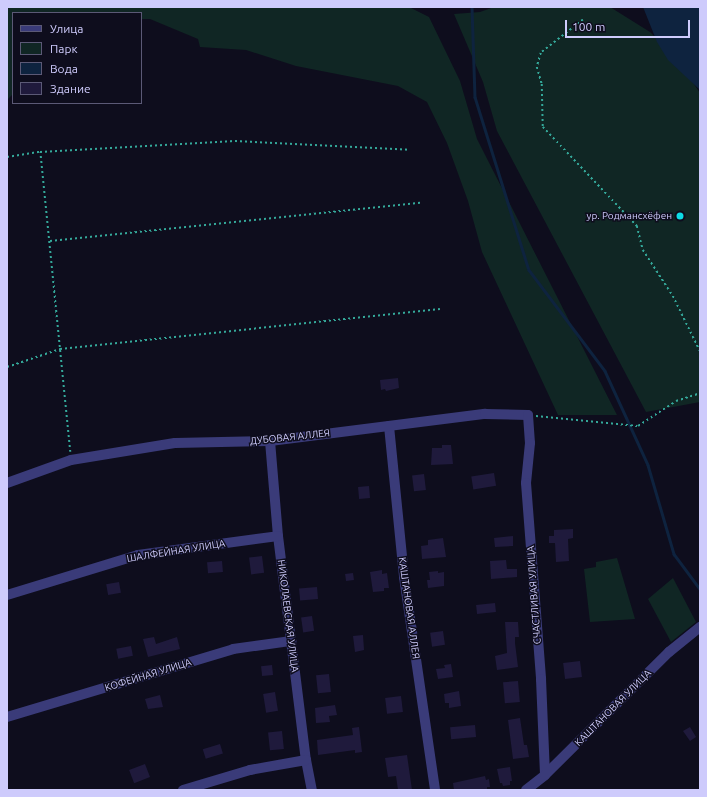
<!DOCTYPE html>
<html>
<head>
<meta charset="utf-8">
<style>
	body { margin:0 }
	#map { position:relative; width:707px; height:797px; overflow:hidden; background:#0e0d1d; font-family:Ubuntu,sans-serif }
	div>[style] { position:absolute }
	[style*='--x'] { left:calc(var(--x)*1px); top:calc(var(--y)*1px); width:calc(var(--w)*1px); rotate:calc(var(--a)*1deg) }
	.green>* { inset:0; background:#102624 }
	.water>* { inset:0; background:#0e233f }
	.stream>* { height:2.5px; margin:-1.25px; padding:0 1.25px; transform-origin:1.25px; border-radius:1.25px; background:#0e233f }
	.building>* { inset:0; background:#1f1a3c; transform-origin:0 0 }
	.path>* { height:1.5px; margin-top:-0.75px; transform-origin:0; background:repeating-linear-gradient(90deg,#34a89a 0 2px,transparent 0 5px) }
	.minor>* { height:10px; margin:-5px; padding:0 5px; transform-origin:5px; border-radius:5px; background:#3a3b79 }
	.dots>* { width:11px; height:11px; translate:-50% -50%; box-sizing:border-box; border:2px solid #0e0d1d; border-radius:50% }
	span { translate:-50% -50%; white-space:nowrap; text-align:center; line-height:1.15; -webkit-text-stroke:3px #0e0d1d; paint-order:stroke }
	.poi-label { font-size:10px; color:#cecbfc }
	.right { translate:-100% -50%; text-align:right }
	.street-label { font-size:10px; color:#cecbfc }
	.frame { position:absolute; inset:0; border:8px solid #cecbfc; pointer-events:none }
	.legend { position:absolute; left:12px; top:12px; width:130px; height:92px; box-sizing:border-box; background:#0e0d1d; border:1px solid #5b5976; margin:0; padding:5px 7px; list-style:none; font-size:12px; color:#cecbfc }
	.legend li { display:flex; align-items:center; gap:8px; height:20px }
	.legend b { width:20px; border:1px solid #5b5976 }
	.scale { position:absolute; left:565px; top:20px; width:125px; height:18px; box-sizing:border-box; border:2px solid #cecbfc; border-top:0; padding-left:5px; font-size:12px; line-height:14px; white-space:nowrap; color:#cecbfc; -webkit-text-stroke:3px #0e0d1d; paint-order:stroke }
</style>
</head>
<body>
<div id="map">
	<div class="green">
		<div style="clip-path:polygon(7px 7px,409px 7px,429px 17px,460px 81px,477px 139px,617px 415px,558px 415px,482px 252px,468px 201px,447px 143px,427px 102px,398px 86px,296px 66px,246px 50px,200px 47px,198px 39px,150px 19px,141px 19px,141px 13px,13px 13px,13px 94px,7px 100px)"></div>
		<div style="clip-path:polygon(494px 7px,610px 7px,650px 32px,678px 60px,700px 93px,700px 402px,646px 412px,497px 131px,483px 82px,454px 14px,480px 12px)"></div>
		<div style="clip-path:polygon(617px 558px,635px 619px,590px 622px,584px 569px,596px 567px,596px 562px)"></div>
		<div style="clip-path:polygon(673px 578px,696px 622px,671px 642px,648px 599px)"></div>
	</div>
	<div class="water">
		<div style="clip-path:polygon(643px 7px,700px 7px,700px 90px,668px 60px,657px 42px)"></div>
	</div>
	<div class="stream">
		<div style="--x:472;--y:7;--w:90;--a:88.1"></div>
		<div style="--x:475;--y:97;--w:181;--a:72.7"></div>
		<div style="--x:529;--y:270;--w:126;--a:53"></div>
		<div style="--x:605;--y:371;--w:103;--a:65.4"></div>
		<div style="--x:648;--y:465;--w:93;--a:73.7"></div>
		<div style="--x:674;--y:554;--w:44;--a:53.4"></div>
	</div>
	<div class="building">
		<div style="clip-path:polygon(398px 378px,399px 388px,386px 391px,385px 389px,381px 390px,380px 380px)"></div>
		<div style="clip-path:polygon(442px 445px,451px 445px,453px 464px,431px 465px,432px 448px,442px 448px)"></div>
		<div style="left:494px;top:473px;width:13px;height:23px;rotate:81deg"></div>
		<div style="left:424px;top:474px;width:16px;height:12px;rotate:83deg"></div>
		<div style="left:369px;top:486px;width:12px;height:11px;rotate:85deg"></div>
		<div style="clip-path:polygon(573px 529px,573px 538px,568px 539px,569px 561px,556px 562px,555px 543px,549px 543px,549px 536px,554px 536px,554px 530px)"></div>
		<div style="clip-path:polygon(513px 536px,513px 546px,495px 547px,494px 538px)"></div>
		<div style="clip-path:polygon(443px 538px,446px 557px,422px 559px,421px 546px,428px 545px,428px 540px)"></div>
		<div style="left:262px;top:556px;width:17px;height:13px;rotate:83deg"></div>
		<div style="clip-path:polygon(506px 560px,507px 569px,517px 569px,517px 577px,491px 579px,490px 561px)"></div>
		<div style="left:222px;top:561px;width:11px;height:15px;rotate:85deg"></div>
		<div style="clip-path:polygon(382px 570px,382px 574px,387px 573px,389px 588px,384px 588px,384px 591px,373px 592px,370px 572px)"></div>
		<div style="clip-path:polygon(438px 571px,438px 573px,444px 572px,444px 586px,428px 588px,427px 580px,430px 580px,429px 572px)"></div>
		<div style="left:353px;top:573px;width:7px;height:8px;rotate:82deg"></div>
		<div style="left:119px;top:582px;width:11px;height:13px;rotate:80deg"></div>
		<div style="left:317px;top:587px;width:12px;height:18px;rotate:85deg"></div>
		<div style="left:495px;top:603px;width:9px;height:19px;rotate:84deg"></div>
		<div style="left:312px;top:616px;width:15px;height:11px;rotate:82deg"></div>
		<div style="clip-path:polygon(505px 622px,518px 622px,519px 637px,515px 637px,515px 643px,518px 667px,497px 670px,495px 656px,507px 653px)"></div>
		<div style="left:443px;top:631px;width:14px;height:13px;rotate:82deg"></div>
		<div style="clip-path:polygon(363px 635px,364px 650px,355px 652px,353px 636px)"></div>
		<div style="clip-path:polygon(154px 637px,156px 644px,177px 637px,180px 649px,148px 657px,143px 639px)"></div>
		<div style="left:131px;top:646px;width:10px;height:15px;rotate:79deg"></div>
		<div style="left:580px;top:661px;width:16px;height:17px;rotate:83deg"></div>
		<div style="clip-path:polygon(451px 664px,453px 677px,438px 679px,436px 669px,445px 668px,444px 665px)"></div>
		<div style="left:272px;top:665px;width:10px;height:11px;rotate:84deg"></div>
		<div style="left:329px;top:674px;width:18px;height:13px;rotate:84deg"></div>
		<div style="left:518px;top:681px;width:21px;height:15px;rotate:85deg"></div>
		<div style="clip-path:polygon(459px 691px,461px 706px,449px 708px,449px 703px,445px 703px,444px 694px)"></div>
		<div style="left:275px;top:692px;width:19px;height:12px;rotate:81deg"></div>
		<div style="clip-path:polygon(160px 695px,163px 707px,148px 709px,145px 699px)"></div>
		<div style="left:401px;top:696px;width:16px;height:16px;rotate:83deg"></div>
		<div style="clip-path:polygon(335px 705px,337px 715px,329px 716px,330px 722px,316px 723px,315px 708px)"></div>
		<div style="clip-path:polygon(520px 718px,524px 745px,527px 745px,529px 757px,513px 759px,508px 720px)"></div>
		<div style="left:475px;top:725px;width:12px;height:25px;rotate:85deg"></div>
		<div style="clip-path:polygon(359px 727px,362px 752px,355px 753px,355px 750px,318px 755px,317px 740px,353px 735px,352px 728px)"></div>
		<div style="clip-path:polygon(690px 727px,696px 737px,690px 741px,683px 731px)"></div>
		<div style="left:282px;top:731px;width:18px;height:14px;rotate:84deg"></div>
		<div style="left:220px;top:744px;width:10px;height:18px;rotate:73deg"></div>
		<div style="clip-path:polygon(407px 755px,412px 790px,398px 790px,396px 776px,388px 777px,385px 758px)"></div>
		<div style="left:145px;top:764px;width:14px;height:17px;rotate:69deg"></div>
		<div style="clip-path:polygon(510px 767px,512px 781px,510px 781px,510px 785px,503px 786px,502px 783px,500px 783px,497px 769px)"></div>
		<div style="clip-path:polygon(485px 776px,486px 780px,489px 779px,490px 787px,487px 787px,487px 790px,454px 790px,453px 783px)"></div>
	</div>
	<div class="path">
		<div style="--x:583;--y:20;--w:53;--a:141.8"></div>
		<div style="--x:541;--y:53;--w:15;--a:106"></div>
		<div style="--x:537;--y:67;--w:18;--a:74"></div>
		<div style="--x:542;--y:84;--w:43;--a:88.7"></div>
		<div style="--x:543;--y:127;--w:137;--a:46.5"></div>
		<div style="--x:637;--y:226;--w:25;--a:76"></div>
		<div style="--x:643;--y:250;--w:55;--a:56.9"></div>
		<div style="--x:673;--y:296;--w:61;--a:63.9"></div>
		<div style="--x:7;--y:157;--w:33;--a:-9"></div>
		<div style="--x:50;--y:241;--w:372;--a:-5.9"></div>
		<div style="--x:7;--y:367;--w:56;--a:-18.8"></div>
		<div style="--x:60;--y:349;--w:382;--a:-6"></div>
		<div style="--x:536;--y:416;--w:102;--a:5.6"></div>
		<div style="--x:638;--y:426;--w:45;--a:-33.3"></div>
		<div style="--x:676;--y:401;--w:25;--a:-18"></div>
		<div style="--x:70;--y:452;--w:301;--a:-95.7"></div>
		<div style="--x:40;--y:152;--w:195;--a:-3.2"></div>
		<div style="--x:235;--y:141;--w:175;--a:2.9"></div>
	</div>
	<div class="minor">
		<div style="--x:389;--y:426;--w:152;--a:84.3"></div>
		<div style="--x:404;--y:577;--w:215;--a:81.7"></div>
		<div style="--x:270;--y:441;--w:95;--a:85.2"></div>
		<div style="--x:278;--y:536;--w:226;--a:82.9"></div>
		<div style="--x:306;--y:760;--w:31;--a:79"></div>
		<div style="--x:7;--y:483;--w:68;--a:-19.8"></div>
		<div style="--x:71;--y:460;--w:105;--a:-9.3"></div>
		<div style="--x:175;--y:443;--w:95;--a:-1.2"></div>
		<div style="--x:270;--y:441;--w:217;--a:-7.2"></div>
		<div style="--x:485;--y:414;--w:43;--a:1.3"></div>
		<div style="--x:528;--y:415;--w:28;--a:86"></div>
		<div style="--x:530;--y:443;--w:40;--a:95.7"></div>
		<div style="--x:526;--y:483;--w:197;--a:85.6"></div>
		<div style="--x:541;--y:679;--w:96;--a:87.6"></div>
		<div style="--x:7;--y:595;--w:137;--a:-17"></div>
		<div style="--x:138;--y:555;--w:141;--a:-7.7"></div>
		<div style="--x:7;--y:717;--w:236;--a:-16.7"></div>
		<div style="--x:233;--y:649;--w:59;--a:-7.9"></div>
		<div style="--x:183;--y:790;--w:70;--a:-16.6"></div>
		<div style="--x:250;--y:770;--w:57;--a:-10.1"></div>
		<div style="--x:526;--y:790;--w:24;--a:-38"></div>
		<div style="--x:545;--y:775;--w:175;--a:-44.8"></div>
		<div style="--x:669;--y:652;--w:40;--a:-39"></div>
	</div>
	<div class="dots">
		<div style="left:680px;top:216px;background:#0ddce6"></div>
	</div>
	<div class="poi-label">
		<span class="right" style="left:672px;top:216px">ур. Родмансхёфен</span>
	</div>
	<div class="street-label">
		<span style="left:290px;top:437px;rotate:-6deg">ДУБОВАЯ АЛЛЕЯ</span>
		<span style="left:176px;top:551px;rotate:-9deg">ШАЛФЕЙНАЯ УЛИЦА</span>
		<span style="left:534px;top:595px;rotate:-94deg">СЧАСТЛИВАЯ УЛИЦА</span>
		<span style="left:409px;top:608px;rotate:82deg">КАШТАНОВАЯ АЛЛЕЯ</span>
		<span style="left:288px;top:616px;rotate:83deg">НИКОЛАЕВСКАЯ УЛИЦА</span>
		<span style="left:148px;top:675px;rotate:-17deg">КОФЕЙНАЯ УЛИЦА</span>
		<span style="left:613px;top:708px;rotate:-45deg">КАШТАНОВАЯ УЛИЦА</span>
	</div>
	<div class="frame"></div>
	<ul class="legend">
	<li><b style="height:5px;background:#3a3b79"></b>Улица</li>
	<li><b style="height:11px;background:#102624"></b>Парк</li>
	<li><b style="height:11px;background:#0e233f"></b>Вода</li>
	<li><b style="height:11px;background:#1f1a3c"></b>Здание</li>
	</ul>
	<div class="scale">100 m</div>
</div>
</body>
</html>
